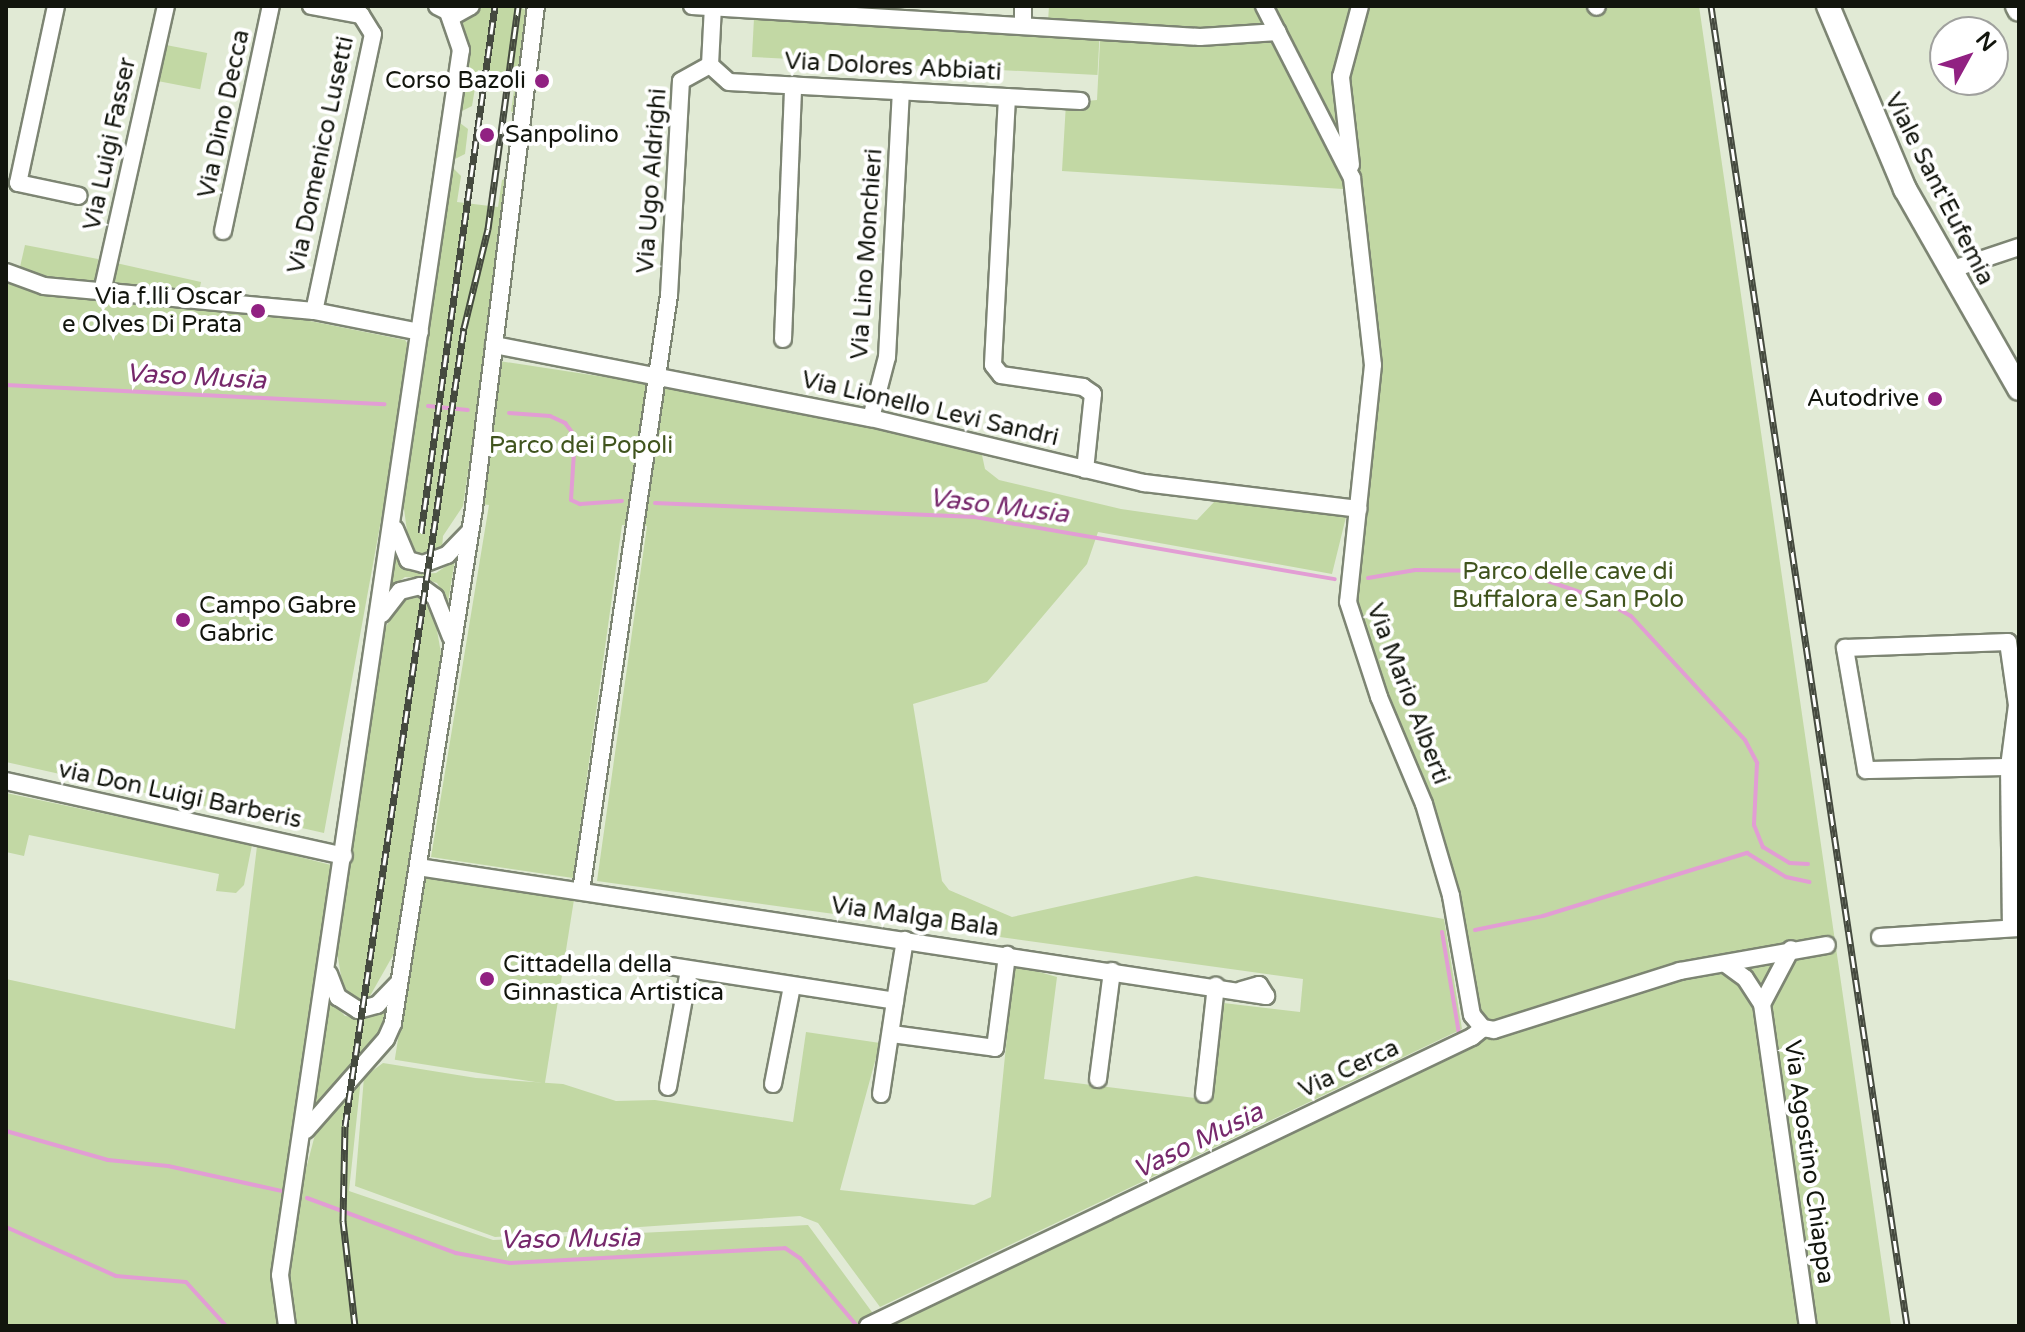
<!DOCTYPE html>
<html>
<head>
<meta charset="utf-8">
<style>
	body { margin:0 }
	#map { position:relative; width:2025px; height:1332px; overflow:hidden; background:#e1ead5; font-family:"Varela Round",sans-serif }
	div>[style] { position:absolute }
	[style*='--x'] { left:calc(var(--x)*1px); top:calc(var(--y)*1px); width:calc(var(--w)*1px); rotate:calc(var(--a)*1deg) }
	.green>* { inset:0; background:#c2d8a4; transform-origin:0 0 }
	.stream>* { height:4px; margin:-2px; padding:0 2px; transform-origin:2px; border-radius:2px; background:#e29dd4 }
	.roads { filter:drop-shadow(2px 0 #7d8573) drop-shadow(-2px 0 #7d8573) drop-shadow(0 2px #7d8573) drop-shadow(0 -2px #7d8573) }
	.street>* { height:16px; margin:-8px; padding:0 8px; transform-origin:8px; border-radius:8px; background:#fff }
	.secondary>* { height:22px; margin:-11px; padding:0 11px; transform-origin:11px; border-radius:11px; background:#fff }
	.rail>* { height:7px; margin-top:-3.5px; transform-origin:0; background:repeating-linear-gradient(90deg,#fff 0 12px,#454a3f 0 24px); box-sizing:border-box; border-block:2px solid #454a3f }
	.dots>* { width:22px; height:22px; translate:-50% -50%; box-sizing:border-box; border:4px solid #fff; border-radius:50% }
	span { translate:-50% -50%; white-space:nowrap; text-align:center; line-height:1.15; -webkit-text-stroke:8px #fff; paint-order:stroke }
	.street-label { font-size:24px; color:#12150d }
	.poi-label { font-size:24px; color:#12150d }
	.right { translate:-100% -50%; text-align:right }
	.left { translate:0 -50%; text-align:left }
	.park-label { font-size:24px; color:#40541e }
	.water-label { font-size:26px; color:#77296c; font-style:italic }
	.frame { position:absolute; inset:0; border:8px solid #12150d; pointer-events:none }
	.north { position:absolute; left:1929px; top:16px; width:80px; height:80px; box-sizing:border-box; background:#fff; border:2px solid #a0a19e; border-radius:50%; rotate:50deg; font-size:22px; font-weight:700; line-height:32px; text-align:center; color:#12150d }
	.north::after { content:''; display:block; margin:auto; width:28px; height:36px; background:#912182; clip-path:polygon(50% 0,100% 100%,50% 72%,0 100%) }
</style>
</head>
<body>
<div id="map">
	<div class="green">
		<div style="clip-path:polygon(485px 6px,518px 6px,529px 12px,521px 118px,511px 111px,516px 76px,478px 70px,472px 106px,462px 111px,468px 61px,457px 23px)"></div>
		<div style="clip-path:polygon(1049px 6px,1699px 6px,1891px 1326px,6px 1326px,6px 979px,235px 1029px,257px 846px,331px 865px,303px 1050px,308px 1052px,292px 1169px,305px 1173px,318px 1123px,361px 1078px,349px 1191px,493px 1240px,808px 1225px,880px 1323px,1479px 1040px,1455px 901px,1352px 602px,1380px 365px,1358px 190px,1062px 171px,1066px 103px,1097px 100px,1101px 23px,1048px 22px)"></div>
		<div style="left:754px;top:18px;width:346px;height:39px;rotate:3deg"></div>
		<div style="left:166px;top:45px;width:42px;height:37px;rotate:11deg"></div>
		<div style="clip-path:polygon(460px 123px,468px 129px,465px 154px,455px 159px)"></div>
		<div style="clip-path:polygon(453px 168px,461px 176px,457px 202px,498px 207px,502px 180px,512px 175px,463px 506px,443px 536px,442px 549px,432px 558px,416px 555px,409px 546px,402px 494px)"></div>
		<div style="clip-path:polygon(25px 245px,98px 259px,97px 283px,47px 279px,20px 267px)"></div>
		<div style="clip-path:polygon(116px 263px,201px 282px,198px 297px,113px 287px)"></div>
		<div style="clip-path:polygon(6px 281px,47px 295px,305px 320px,405px 340px,412px 350px,324px 833px,6px 762px)"></div>
		<div style="clip-path:polygon(499px 361px,670px 387px,871px 427px,982px 455px,985px 469px,999px 480px,1121px 509px,1197px 520px,1215px 501px,1346px 517px,1332px 574px,1098px 532px,1087px 564px,987px 682px,913px 704px,942px 881px,949px 890px,1012px 917px,1196px 876px,1444px 919px,1462px 1029px,880px 1307px,818px 1223px,800px 1216px,495px 1237px,355px 1186px,364px 1077px,383px 1063px,476px 1078px,563px 1084px,616px 1101px,655px 1100px,793px 1122px,806px 1032px,880px 1043px,840px 1190px,974px 1205px,991px 1197px,1014px 965px,1057px 977px,1044px 1079px,1203px 1099px,1215px 1002px,1300px 1012px,1303px 979px,597px 881px,647px 526px,622px 525px,573px 878px,431px 857px,489px 505px,481px 504px)"></div>
		<div style="clip-path:polygon(393px 550px,406px 569px,422px 574px,436px 573px,455px 560px,448px 602px,437px 583px,421px 578px,405px 577px,387px 590px)"></div>
		<div style="clip-path:polygon(411px 593px,427px 596px,433px 608px,441px 653px,396px 950px,366px 1003px,351px 1000px,343px 988px,335px 940px,378px 641px,401px 600px)"></div>
		<div style="clip-path:polygon(6px 793px,252px 845px,244px 885px,236px 893px,216px 891px,219px 874px,29px 835px,24px 856px,6px 852px)"></div>
		<div style="left:424px;top:875px;width:152px;height:187px;rotate:9deg"></div>
		<div style="clip-path:polygon(326px 995px,345px 1016px,368px 1018px,385px 1009px,387px 1023px,379px 1040px,310px 1113px)"></div>
	</div>
	<div class="stream">
		<div style="--x:6;--y:385;--w:379;--a:2.9"></div>
		<div style="--x:428;--y:406;--w:40;--a:5.7"></div>
		<div style="--x:509;--y:413;--w:41;--a:4.2"></div>
		<div style="--x:550;--y:416;--w:17;--a:25"></div>
		<div style="--x:565;--y:423;--w:16;--a:52"></div>
		<div style="--x:575;--y:436;--w:64;--a:93.6"></div>
		<div style="--x:571;--y:500;--w:10;--a:24"></div>
		<div style="--x:580;--y:504;--w:42;--a:-4.1"></div>
		<div style="--x:655;--y:503;--w:320;--a:2.5"></div>
		<div style="--x:975;--y:517;--w:365;--a:9.8"></div>
		<div style="--x:1368;--y:578;--w:48;--a:-9.7"></div>
		<div style="--x:1415;--y:570;--w:82;--a:0.7"></div>
		<div style="--x:1497;--y:571;--w:49;--a:10.6"></div>
		<div style="--x:1545;--y:580;--w:61;--a:19"></div>
		<div style="--x:1603;--y:600;--w:32;--a:30"></div>
		<div style="--x:1631;--y:616;--w:168;--a:47.4"></div>
		<div style="--x:1745;--y:740;--w:26;--a:62"></div>
		<div style="--x:1757;--y:763;--w:62;--a:92.8"></div>
		<div style="--x:1754;--y:825;--w:24;--a:68"></div>
		<div style="--x:1763;--y:847;--w:31;--a:31"></div>
		<div style="--x:1790;--y:863;--w:18;--a:3"></div>
		<div style="--x:1475;--y:930;--w:69;--a:-11.6"></div>
		<div style="--x:1543;--y:916;--w:214;--a:-17.2"></div>
		<div style="--x:1747;--y:853;--w:46;--a:31.6"></div>
		<div style="--x:1786;--y:877;--w:24;--a:12"></div>
		<div style="--x:1442;--y:932;--w:103;--a:80.5"></div>
		<div style="--x:1459;--y:1034;--w:19;--a:155"></div>
		<div style="--x:6;--y:1131;--w:106;--a:15.9"></div>
		<div style="--x:108;--y:1160;--w:60;--a:5.7"></div>
		<div style="--x:168;--y:1166;--w:117;--a:12.4"></div>
		<div style="--x:307;--y:1198;--w:159;--a:20.3"></div>
		<div style="--x:456;--y:1253;--w:55;--a:10.5"></div>
		<div style="--x:510;--y:1263;--w:275;--a:-3.1"></div>
		<div style="--x:785;--y:1248;--w:18;--a:34"></div>
		<div style="--x:800;--y:1258;--w:89;--a:50"></div>
		<div style="--x:6;--y:1227;--w:120;--a:24"></div>
		<div style="--x:116;--y:1276;--w:70;--a:4.9"></div>
		<div style="--x:186;--y:1282;--w:59;--a:47.7"></div>
	</div>
	<div class="roads">
		<div class="street">
			<div style="--x:56;--y:6;--w:181;--a:102.1"></div>
			<div style="--x:18;--y:183;--w:62;--a:12"></div>
			<div style="--x:311;--y:6;--w:51;--a:10.2"></div>
			<div style="--x:361;--y:15;--w:22;--a:58"></div>
			<div style="--x:373;--y:34;--w:283;--a:102"></div>
			<div style="--x:437;--y:6;--w:20;--a:27"></div>
			<div style="--x:455;--y:15;--w:18;--a:-29"></div>
			<div style="--x:692;--y:6;--w:509;--a:3.49"></div>
			<div style="--x:1200;--y:37;--w:78;--a:-3.7"></div>
			<div style="--x:1264;--y:6;--w:193;--a:62.9"></div>
			<div style="--x:1352;--y:178;--w:188;--a:83.6"></div>
			<div style="--x:1373;--y:365;--w:238;--a:96"></div>
			<div style="--x:1348;--y:602;--w:100;--a:71.9"></div>
			<div style="--x:1379;--y:697;--w:116;--a:67.2"></div>
			<div style="--x:1424;--y:804;--w:96;--a:73.6"></div>
			<div style="--x:1451;--y:896;--w:121;--a:80"></div>
			<div style="--x:1472;--y:1015;--w:17;--a:50"></div>
			<div style="--x:1596;--y:6;--w:1;--a:45"></div>
			<div style="--x:1023;--y:25;--w:19;--a:-90"></div>
			<div style="--x:710;--y:65;--w:25;--a:42"></div>
			<div style="--x:729;--y:82;--w:352;--a:3.1"></div>
			<div style="--x:1007;--y:97;--w:268;--a:93"></div>
			<div style="--x:993;--y:365;--w:13;--a:51"></div>
			<div style="--x:1001;--y:375;--w:83;--a:8.3"></div>
			<div style="--x:1083;--y:387;--w:12;--a:35"></div>
			<div style="--x:1093;--y:394;--w:76;--a:96"></div>
			<div style="--x:1351;--y:165;--w:89;--a:-96.5"></div>
			<div style="--x:1341;--y:77;--w:73;--a:-75"></div>
			<div style="--x:223;--y:231;--w:230;--a:-78"></div>
			<div style="--x:1950;--y:270;--w:73;--a:-18.4"></div>
			<div style="--x:6;--y:272;--w:40;--a:20.2"></div>
			<div style="--x:44;--y:286;--w:271;--a:5.3"></div>
			<div style="--x:314;--y:311;--w:108;--a:11.2"></div>
			<div style="--x:102;--y:292;--w:293;--a:-77.4"></div>
			<div style="--x:783;--y:339;--w:254;--a:-87.7"></div>
			<div style="--x:494;--y:345;--w:384;--a:11"></div>
			<div style="--x:871;--y:418;--w:281;--a:13.4"></div>
			<div style="--x:1144;--y:483;--w:216;--a:6.9"></div>
			<div style="--x:871;--y:418;--w:63;--a:-75.3"></div>
			<div style="--x:887;--y:357;--w:266;--a:-87"></div>
			<div style="--x:395;--y:529;--w:34;--a:67"></div>
			<div style="--x:408;--y:560;--w:16;--a:15"></div>
			<div style="--x:423;--y:564;--w:26;--a:-21"></div>
			<div style="--x:447;--y:555;--w:33;--a:-46"></div>
			<div style="--x:382;--y:614;--w:29;--a:-52"></div>
			<div style="--x:400;--y:591;--w:21;--a:-14"></div>
			<div style="--x:420;--y:586;--w:19;--a:36"></div>
			<div style="--x:435;--y:597;--w:43;--a:68.2"></div>
			<div style="--x:2009;--y:767;--w:143;--a:178.8"></div>
			<div style="--x:1866;--y:770;--w:124;--a:-99.8"></div>
			<div style="--x:1845;--y:648;--w:163;--a:-2.1"></div>
			<div style="--x:2008;--y:642;--w:64;--a:81.9"></div>
			<div style="--x:2017;--y:705;--w:63;--a:97.4"></div>
			<div style="--x:2009;--y:767;--w:161;--a:89.3"></div>
			<div style="--x:6;--y:781;--w:346;--a:12.5"></div>
			<div style="--x:418;--y:867;--w:858;--a:8.65"></div>
			<div style="--x:1266;--y:996;--w:13;--a:-122"></div>
			<div style="--x:1259;--y:985;--w:19;--a:164"></div>
			<div style="--x:581;--y:891;--w:602;--a:-81.6"></div>
			<div style="--x:669;--y:295;--w:214;--a:-86.8"></div>
			<div style="--x:681;--y:81;--w:33;--a:-29"></div>
			<div style="--x:710;--y:65;--w:59;--a:-87.1"></div>
			<div style="--x:1880;--y:937;--w:139;--a:-3.7"></div>
			<div style="--x:1727;--y:965;--w:22;--a:36"></div>
			<div style="--x:1745;--y:978;--w:31;--a:57"></div>
			<div style="--x:1762;--y:1004;--w:325;--a:81.9"></div>
			<div style="--x:670;--y:966;--w:228;--a:8.8"></div>
			<div style="--x:895;--y:1001;--w:62;--a:-80.7"></div>
			<div style="--x:329;--y:974;--w:25;--a:69"></div>
			<div style="--x:338;--y:997;--w:24;--a:33"></div>
			<div style="--x:358;--y:1010;--w:20;--a:-15"></div>
			<div style="--x:377;--y:1005;--w:32;--a:-46"></div>
			<div style="--x:1762;--y:1004;--w:62;--a:-62.2"></div>
			<div style="--x:892;--y:1034;--w:104;--a:7.7"></div>
			<div style="--x:995;--y:1048;--w:94;--a:-82.6"></div>
			<div style="--x:1098;--y:1079;--w:109;--a:-82.6"></div>
			<div style="--x:773;--y:1084;--w:100;--a:-79"></div>
			<div style="--x:668;--y:1087;--w:119;--a:-79.8"></div>
			<div style="--x:881;--y:1094;--w:94;--a:-81.4"></div>
			<div style="--x:1204;--y:1094;--w:109;--a:-83.7"></div>
			<div style="--x:306;--y:1130;--w:121;--a:-48.7"></div>
			<div style="--x:386;--y:1039;--w:17;--a:-66"></div>
			<div style="--x:393;--y:1023;--w:521;--a:-81.06"></div>
			<div style="--x:474;--y:508;--w:506;--a:-82.96"></div>
			<div style="--x:287;--y:1326;--w:51;--a:-97.8"></div>
			<div style="--x:280;--y:1275;--w:1238;--a:-81.6"></div>
			<div style="--x:461;--y:50;--w:37;--a:-109"></div>
			<div style="--x:868;--y:1326;--w:670;--a:-25.57"></div>
			<div style="--x:1472;--y:1037;--w:14;--a:-39"></div>
			<div style="--x:1483;--y:1028;--w:11;--a:10"></div>
			<div style="--x:1494;--y:1030;--w:195;--a:-17.6"></div>
			<div style="--x:1680;--y:971;--w:149;--a:-10"></div>
		</div>
		<div class="secondary">
			<div style="--x:1828;--y:6;--w:199;--a:67.2"></div>
			<div style="--x:1905;--y:189;--w:230;--a:60.3"></div>
			<div style="--x:2017;--y:6;--w:4;--a:63"></div>
		</div>
	</div>
	<div class="rail">
		<div style="--x:1711;--y:6;--w:1334;--a:81.55"></div>
		<div style="--x:421;--y:533;--w:532;--a:-82.01"></div>
		<div style="--x:355;--y:1326;--w:106;--a:-96.5"></div>
		<div style="--x:343;--y:1221;--w:95;--a:-88.8"></div>
		<div style="--x:345;--y:1126;--w:807;--a:-81.52"></div>
		<div style="--x:464;--y:328;--w:102;--a:-76.4"></div>
		<div style="--x:488;--y:229;--w:225;--a:-82.3"></div>
	</div>
	<div class="dots">
		<div style="left:542px;top:81px;background:#912182"></div>
		<div style="left:487px;top:135px;background:#912182"></div>
		<div style="left:258px;top:311px;background:#912182"></div>
		<div style="left:1935px;top:399px;background:#912182"></div>
		<div style="left:183px;top:620px;background:#912182"></div>
		<div style="left:487px;top:979px;background:#912182"></div>
	</div>
	<div class="street-label">
		<span style="left:893px;top:67px;rotate:3deg">Via Dolores Abbiati</span>
		<span style="left:224px;top:114px;rotate:-78deg">Via Dino Decca</span>
		<span style="left:110px;top:144px;rotate:-78deg">Via Luigi Fasser</span>
		<span style="left:321px;top:155px;rotate:-78deg">Via Domenico Lusetti</span>
		<span style="left:652px;top:181px;rotate:-86deg">Via Ugo Aldrighi</span>
		<span style="left:1939px;top:189px;rotate:63deg">Viale Sant'Eufemia</span>
		<span style="left:867px;top:254px;rotate:-86deg">Via Lino Monchieri</span>
		<span style="left:930px;top:409px;rotate:13deg">Via Lionello Levi Sandri</span>
		<span style="left:1408px;top:694px;rotate:69deg">Via Mario Alberti</span>
		<span style="left:180px;top:795px;rotate:12deg">via Don Luigi Barberis</span>
		<span style="left:915px;top:917px;rotate:8deg">Via Malga Bala</span>
		<span style="left:1349px;top:1069px;rotate:-25deg">Via Cerca</span>
		<span style="left:1809px;top:1162px;rotate:82deg">Via Agostino Chiappa</span>
	</div>
	<div class="poi-label">
		<span class="right" style="left:526px;top:81px">Corso Bazoli</span>
		<span class="left" style="left:505px;top:135px">Sanpolino</span>
		<span class="right" style="left:242px;top:311px">Via f.lli Oscar<br>e Olves Di Prata</span>
		<span class="right" style="left:1919px;top:399px">Autodrive</span>
		<span class="left" style="left:199px;top:620px">Campo Gabre<br>Gabric</span>
		<span class="left" style="left:503px;top:979px">Cittadella della<br>Ginnastica Artistica</span>
	</div>
	<div class="park-label">
		<span style="left:581px;top:446px">Parco dei Popoli</span>
		<span style="left:1568px;top:586px">Parco delle cave di<br>Buffalora e San Polo</span>
	</div>
	<div class="water-label">
		<span style="left:196px;top:377px;rotate:3deg">Vaso Musia</span>
		<span style="left:999px;top:506px;rotate:7deg">Vaso Musia</span>
		<span style="left:1198px;top:1141px;rotate:-26deg">Vaso Musia</span>
		<span style="left:570px;top:1239px;rotate:-1deg">Vaso Musia</span>
	</div>
	<div class="frame"></div>
	<div class="north">N</div>
</div>
</body>
</html>
